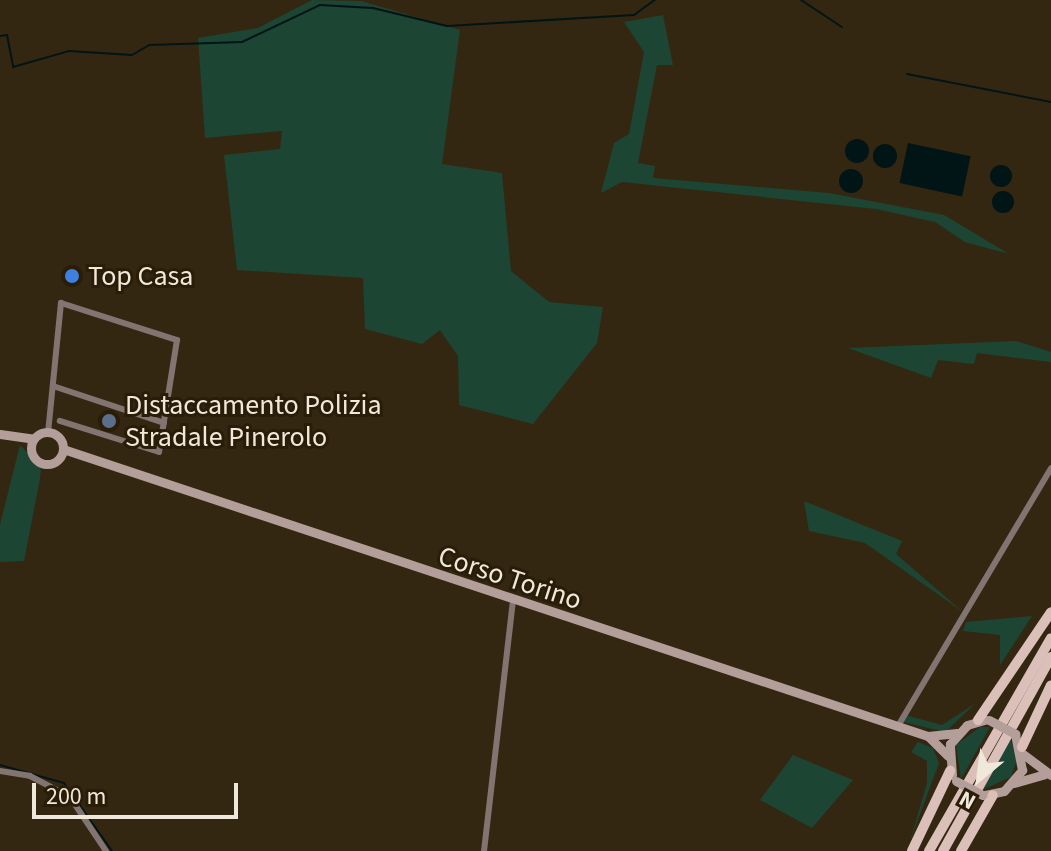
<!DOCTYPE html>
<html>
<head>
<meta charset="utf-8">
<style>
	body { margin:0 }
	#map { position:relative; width:1051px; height:851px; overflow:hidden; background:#342711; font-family:"Source Sans 3",sans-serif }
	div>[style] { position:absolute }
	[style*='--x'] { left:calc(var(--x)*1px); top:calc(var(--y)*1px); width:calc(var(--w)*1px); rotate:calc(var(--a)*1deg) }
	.green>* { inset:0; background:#1d4533 }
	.water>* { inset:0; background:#011517; transform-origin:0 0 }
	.round { border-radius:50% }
	.stream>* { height:2px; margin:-1px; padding:0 1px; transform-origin:1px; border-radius:1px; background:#011517 }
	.street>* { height:6px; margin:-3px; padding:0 3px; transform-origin:3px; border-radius:3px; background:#827471 }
	.secondary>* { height:9px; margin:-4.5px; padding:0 4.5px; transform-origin:4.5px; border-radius:4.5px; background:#b49e99 }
	.secondary>.ring { margin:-4.5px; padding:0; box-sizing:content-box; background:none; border:9px solid #b49e99; border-radius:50% }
	.primary>* { height:10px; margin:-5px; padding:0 5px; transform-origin:5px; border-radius:5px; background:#dbbfb9 }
	.secondary-bridge>* { height:9px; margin:-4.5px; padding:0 4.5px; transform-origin:4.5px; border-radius:4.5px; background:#b49e99 }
	.dots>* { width:22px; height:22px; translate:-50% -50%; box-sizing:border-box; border:4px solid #291d07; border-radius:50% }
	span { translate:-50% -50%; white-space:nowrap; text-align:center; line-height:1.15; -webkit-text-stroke:6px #291d07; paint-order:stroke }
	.poi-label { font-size:28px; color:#f0e8db }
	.left { translate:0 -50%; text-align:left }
	.street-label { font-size:28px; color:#f0e8db }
	.north { position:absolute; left:939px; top:739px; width:80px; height:80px; -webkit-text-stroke:6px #291d07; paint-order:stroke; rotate:209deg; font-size:22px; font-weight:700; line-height:32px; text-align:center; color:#f0e8db }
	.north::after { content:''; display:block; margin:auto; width:28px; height:36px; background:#f0e8db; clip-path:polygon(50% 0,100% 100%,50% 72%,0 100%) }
	.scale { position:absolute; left:32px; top:783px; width:206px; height:36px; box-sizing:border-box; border:4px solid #f0e8db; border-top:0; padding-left:10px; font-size:24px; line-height:28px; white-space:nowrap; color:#f0e8db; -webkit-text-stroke:6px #291d07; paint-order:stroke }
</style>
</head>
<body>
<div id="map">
	<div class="green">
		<div style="clip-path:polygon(312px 0,361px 1px,460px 30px,442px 164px,502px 173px,511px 271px,549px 302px,603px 307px,597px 343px,533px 424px,459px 405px,458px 356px,440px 330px,422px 344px,365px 329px,363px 278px,237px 270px,224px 155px,280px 149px,282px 131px,205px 138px,198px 38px,258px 28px)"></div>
		<div style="clip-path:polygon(663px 15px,673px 65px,657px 65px,638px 163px,655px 166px,653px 178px,829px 193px,944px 215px,1009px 254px,965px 242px,935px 222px,876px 209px,622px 182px,601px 193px,614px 143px,629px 134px,644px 52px,624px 22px)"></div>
		<div style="clip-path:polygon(1016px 341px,1051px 352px,1051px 362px,977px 353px,974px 364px,938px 360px,931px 378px,848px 348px)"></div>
		<div style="clip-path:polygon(20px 445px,41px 467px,40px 479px,24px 561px,0 562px,0 525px)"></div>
		<div style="clip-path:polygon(804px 501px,902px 541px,896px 554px,963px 612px,865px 543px,809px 531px)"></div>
		<div style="clip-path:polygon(1032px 616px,1000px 665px,1000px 635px,963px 631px,966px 622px)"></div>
		<div style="clip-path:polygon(976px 703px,945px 732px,903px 722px,905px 715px,942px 725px)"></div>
		<div style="clip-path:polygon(980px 727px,990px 727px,961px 779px,956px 745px)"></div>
		<div style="clip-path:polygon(1010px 739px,1018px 757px,1011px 777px,982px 790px)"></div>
		<div style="clip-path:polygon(918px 742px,933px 748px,939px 763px,910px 841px,927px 783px,927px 761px,911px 752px)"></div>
		<div style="clip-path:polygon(793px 755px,853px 780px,812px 828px,760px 800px)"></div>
	</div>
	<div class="water">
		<div class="round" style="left:845px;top:139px;width:24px;height:24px"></div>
		<div style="left:908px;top:143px;width:64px;height:41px;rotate:12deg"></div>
		<div class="round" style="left:873px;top:144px;width:24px;height:24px"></div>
		<div class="round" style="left:990px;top:165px;width:22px;height:22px"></div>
		<div class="round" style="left:839px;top:169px;width:24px;height:24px"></div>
		<div class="round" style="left:992px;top:191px;width:22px;height:22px"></div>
	</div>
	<div class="stream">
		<div style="--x:801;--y:0;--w:49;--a:33.4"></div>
		<div style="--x:0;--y:36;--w:7;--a:-8"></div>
		<div style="--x:7;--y:35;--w:33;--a:79"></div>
		<div style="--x:13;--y:67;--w:58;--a:-15.9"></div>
		<div style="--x:69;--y:51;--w:63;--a:3.6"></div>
		<div style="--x:132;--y:55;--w:20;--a:-30"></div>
		<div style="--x:149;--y:45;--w:93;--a:-1.8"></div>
		<div style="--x:242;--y:42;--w:86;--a:-25.4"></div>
		<div style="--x:320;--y:5;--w:53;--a:3.2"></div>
		<div style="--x:373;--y:8;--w:76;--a:13.7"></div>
		<div style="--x:447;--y:26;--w:187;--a:-3.4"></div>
		<div style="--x:634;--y:15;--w:26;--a:-36"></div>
		<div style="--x:907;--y:74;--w:147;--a:11"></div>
		<div style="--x:0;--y:765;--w:66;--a:15.7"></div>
		<div style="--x:64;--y:783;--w:83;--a:54.8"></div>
	</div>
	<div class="street">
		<div style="--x:53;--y:386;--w:117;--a:18.4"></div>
		<div style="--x:48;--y:433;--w:131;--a:-84.3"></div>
		<div style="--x:61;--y:303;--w:122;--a:17.7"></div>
		<div style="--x:177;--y:340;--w:113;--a:99.1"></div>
		<div style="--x:159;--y:452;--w:104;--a:-162.6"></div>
		<div style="--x:898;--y:726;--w:300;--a:-59.3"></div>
		<div style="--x:0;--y:771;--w:30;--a:9"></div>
		<div style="--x:30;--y:776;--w:45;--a:27.7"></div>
		<div style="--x:70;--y:797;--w:65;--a:56.3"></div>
		<div style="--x:484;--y:851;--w:251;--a:-83.4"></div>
	</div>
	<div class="secondary">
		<div class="ring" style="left:31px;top:432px;width:23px;height:23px"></div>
		<div style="--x:0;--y:434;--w:34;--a:8"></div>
		<div style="--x:63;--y:449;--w:911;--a:18.36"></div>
		<div style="--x:928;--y:736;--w:28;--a:45"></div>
		<div style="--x:928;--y:736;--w:29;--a:-6"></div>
		<div style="--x:1023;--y:754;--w:35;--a:37"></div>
		<div style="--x:952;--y:775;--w:31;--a:-94"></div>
		<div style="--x:950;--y:744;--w:25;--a:-48"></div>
		<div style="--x:967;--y:725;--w:19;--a:-16"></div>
		<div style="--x:1014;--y:783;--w:32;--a:-16"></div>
		<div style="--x:985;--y:795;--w:19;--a:-12"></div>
		<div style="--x:1004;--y:791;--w:28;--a:-49"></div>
		<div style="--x:1022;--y:770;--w:37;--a:-101"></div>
	</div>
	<div class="primary">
		<div style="--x:978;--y:720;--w:130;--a:-55.9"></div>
		<div style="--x:1022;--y:747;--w:68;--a:-64.9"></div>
		<div style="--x:912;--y:851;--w:89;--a:-64.6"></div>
		<div style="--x:929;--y:851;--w:245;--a:-60.2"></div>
		<div style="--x:943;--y:851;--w:222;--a:-60.9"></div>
		<div style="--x:961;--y:851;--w:64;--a:-60.3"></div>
	</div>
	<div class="secondary-bridge">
		<div style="--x:989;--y:720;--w:30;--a:28"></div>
		<div style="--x:956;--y:781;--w:30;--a:28"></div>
	</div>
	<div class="dots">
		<div style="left:72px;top:276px;background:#3f7fe0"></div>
		<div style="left:109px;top:421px;background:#5c6f8a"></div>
	</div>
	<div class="poi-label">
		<span class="left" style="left:88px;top:276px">Top Casa</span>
		<span class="left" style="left:125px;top:421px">Distaccamento Polizia<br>Stradale Pinerolo</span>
	</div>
	<div class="street-label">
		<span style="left:510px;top:578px;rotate:18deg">Corso Torino</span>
	</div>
	<div class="north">N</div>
	<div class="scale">200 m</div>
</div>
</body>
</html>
